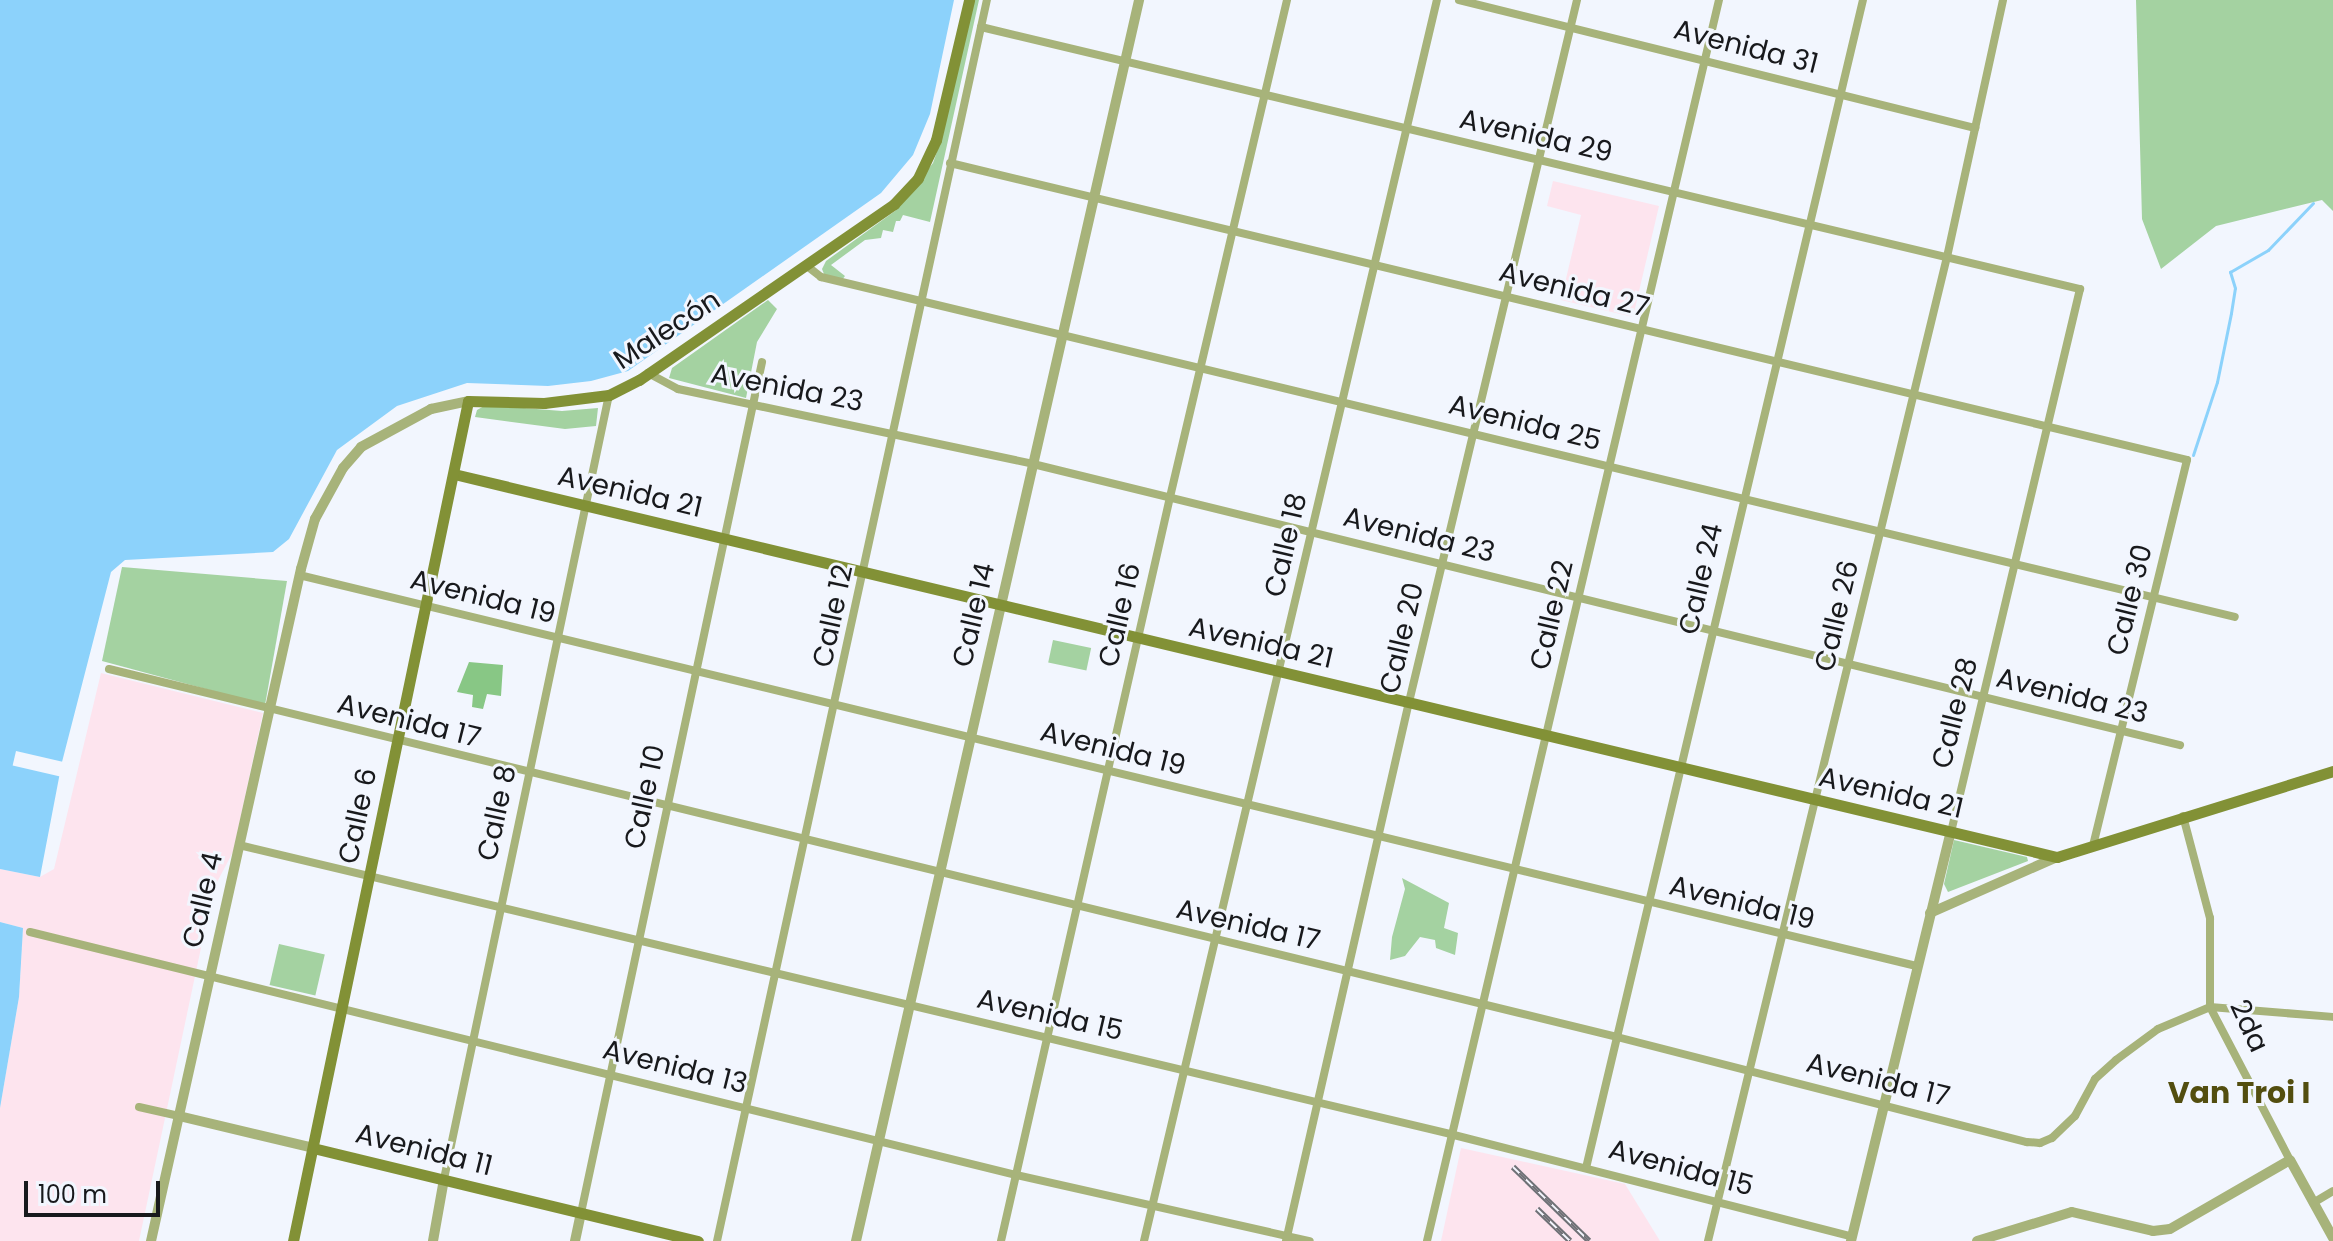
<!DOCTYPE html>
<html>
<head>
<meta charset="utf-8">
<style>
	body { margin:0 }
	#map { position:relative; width:2333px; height:1241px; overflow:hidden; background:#f2f6fe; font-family:Poppins,sans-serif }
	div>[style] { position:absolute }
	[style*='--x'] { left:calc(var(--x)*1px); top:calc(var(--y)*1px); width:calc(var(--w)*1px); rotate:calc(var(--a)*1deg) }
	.industrial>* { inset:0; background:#fde4ee }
	.green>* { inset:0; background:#a4d2a1; transform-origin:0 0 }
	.forest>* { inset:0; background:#88c785 }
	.water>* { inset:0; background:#8cd2fb }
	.pier>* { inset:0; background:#f2f6fe; transform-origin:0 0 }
	.stream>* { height:3px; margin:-1.5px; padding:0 1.5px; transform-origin:1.5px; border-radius:1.5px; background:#8cd2fb }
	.minor>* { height:8px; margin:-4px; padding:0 4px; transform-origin:4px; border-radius:4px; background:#a7b37a }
	.tertiary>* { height:10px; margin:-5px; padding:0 5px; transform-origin:5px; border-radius:5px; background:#a7b37a }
	.secondary>* { height:11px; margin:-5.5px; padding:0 5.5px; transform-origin:5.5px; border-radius:5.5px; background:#829136 }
	.rail>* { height:6px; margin-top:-3px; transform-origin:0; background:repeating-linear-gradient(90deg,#f2f6fe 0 9px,#6e7176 0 18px); box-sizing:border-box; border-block:2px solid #6e7176 }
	span { translate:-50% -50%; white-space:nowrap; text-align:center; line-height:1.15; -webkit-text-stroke:6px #f2f6fe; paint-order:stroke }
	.street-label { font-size:28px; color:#18191c }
	.neighbourhood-label { font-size:30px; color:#534e0f; font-weight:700 }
	.scale { position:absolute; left:24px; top:1181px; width:136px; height:36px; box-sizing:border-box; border:4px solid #18191c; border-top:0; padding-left:10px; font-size:24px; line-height:28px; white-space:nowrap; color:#18191c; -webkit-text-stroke:6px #f2f6fe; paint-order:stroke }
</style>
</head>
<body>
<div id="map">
	<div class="industrial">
		<div style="clip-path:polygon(1553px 181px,1659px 206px,1633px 317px,1561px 300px,1581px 215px,1547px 206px)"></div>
		<div style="clip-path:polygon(101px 673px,263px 713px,233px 852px,216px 884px,209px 910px,139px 1241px,0 1241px,0 1108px,19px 997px,23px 928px,0 922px,0 869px,40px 877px,54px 869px)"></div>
		<div style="clip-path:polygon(1461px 1148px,1625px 1184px,1660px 1241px,1441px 1241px)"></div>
	</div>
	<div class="green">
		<div style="clip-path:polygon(973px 0,979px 0,930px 222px,903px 215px,900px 221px,896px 221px,893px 232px,883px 230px,881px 238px,865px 240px,831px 265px,845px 276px,842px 280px,824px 274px,822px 269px,826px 261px,895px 211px,933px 163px,943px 134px)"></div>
		<div style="clip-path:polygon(2136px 0,2333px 0,2333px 211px,2322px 200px,2216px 226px,2161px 269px,2142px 219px)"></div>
		<div style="clip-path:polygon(768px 300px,777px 309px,757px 342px,746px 398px,669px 378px,672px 368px)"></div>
		<div style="clip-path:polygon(486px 405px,562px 411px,598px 408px,596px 426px,565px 429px,475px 417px,477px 410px)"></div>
		<div style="clip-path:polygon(122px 567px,287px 581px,265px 705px,102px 661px)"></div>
		<div style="left:1053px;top:640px;width:39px;height:23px;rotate:12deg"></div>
		<div style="clip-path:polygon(1954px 840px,2027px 857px,2028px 861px,1948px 892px,1944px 884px)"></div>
		<div style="clip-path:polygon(1402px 878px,1449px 903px,1444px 928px,1458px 933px,1455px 955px,1436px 948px,1435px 940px,1420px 937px,1405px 956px,1390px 960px,1392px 937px,1405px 889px)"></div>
		<div style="left:279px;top:944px;width:47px;height:42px;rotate:13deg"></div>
	</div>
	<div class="forest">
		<div style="clip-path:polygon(469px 662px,503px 665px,501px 696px,487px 694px,483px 709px,472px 707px,473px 695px,457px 692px)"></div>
	</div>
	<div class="water">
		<div style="clip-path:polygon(0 0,954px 0,930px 114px,913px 155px,881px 193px,628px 371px,591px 381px,548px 386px,467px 383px,397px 406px,337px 450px,289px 539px,273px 552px,125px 560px,111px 572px,62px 762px,40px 877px,0 869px)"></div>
		<div style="clip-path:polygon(0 922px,23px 928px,19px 997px,0 1108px)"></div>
	</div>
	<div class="pier">
		<div style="left:16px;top:751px;width:51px;height:15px;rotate:13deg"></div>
	</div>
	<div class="stream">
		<div style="--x:2193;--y:455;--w:77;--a:-71.8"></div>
		<div style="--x:2217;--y:382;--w:70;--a:-78.5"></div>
		<div style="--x:2231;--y:313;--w:25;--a:-81"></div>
		<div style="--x:2235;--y:288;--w:17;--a:-107"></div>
		<div style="--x:2230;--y:272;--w:44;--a:-30.1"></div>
		<div style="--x:2268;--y:250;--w:65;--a:-46.2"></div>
	</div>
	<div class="minor">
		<div style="--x:1459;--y:0;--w:532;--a:13.93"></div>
		<div style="--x:981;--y:27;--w:1130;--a:13.41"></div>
		<div style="--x:2080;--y:289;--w:558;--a:103.36"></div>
		<div style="--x:950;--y:163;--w:1272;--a:13.5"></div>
		<div style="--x:2187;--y:460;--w:396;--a:103.7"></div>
		<div style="--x:807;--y:266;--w:18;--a:38"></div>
		<div style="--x:821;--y:277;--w:1454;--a:13.52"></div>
		<div style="--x:648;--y:373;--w:34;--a:28"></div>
		<div style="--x:678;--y:389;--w:363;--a:11.9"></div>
		<div style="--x:1033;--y:464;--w:1181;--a:13.77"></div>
		<div style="--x:299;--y:575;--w:1664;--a:13.59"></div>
		<div style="--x:109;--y:669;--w:1552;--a:13.71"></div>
		<div style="--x:1617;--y:1037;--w:423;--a:14.4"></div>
		<div style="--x:2027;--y:1142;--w:13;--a:4"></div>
		<div style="--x:2040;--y:1143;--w:13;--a:-23"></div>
		<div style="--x:2052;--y:1138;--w:32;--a:-44"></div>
		<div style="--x:2075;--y:1116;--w:42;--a:-61.6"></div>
		<div style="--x:2095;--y:1079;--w:28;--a:-42"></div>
		<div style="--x:2116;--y:1060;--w:52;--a:-36.4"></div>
		<div style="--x:2158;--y:1029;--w:56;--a:-22.9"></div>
		<div style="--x:2210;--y:1007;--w:123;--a:4.6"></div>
		<div style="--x:2183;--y:816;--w:106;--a:75.2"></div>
		<div style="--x:2210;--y:918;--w:89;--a:90"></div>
		<div style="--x:2210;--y:1007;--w:173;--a:62.4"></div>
		<div style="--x:239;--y:845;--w:1245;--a:13.42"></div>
		<div style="--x:1450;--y:1134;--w:413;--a:14.3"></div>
		<div style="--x:30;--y:932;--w:1016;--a:13.84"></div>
		<div style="--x:1016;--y:1175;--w:301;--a:12.7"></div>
		<div style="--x:139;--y:1107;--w:41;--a:12.7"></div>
		<div style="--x:1586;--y:1168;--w:1200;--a:-76.66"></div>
		<div style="--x:444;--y:1179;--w:801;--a:-78.12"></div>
		<div style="--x:2313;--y:1203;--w:23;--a:-31"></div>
		<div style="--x:581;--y:1213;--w:870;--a:-77.99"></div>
		<div style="--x:717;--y:1241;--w:1270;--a:-77.73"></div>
		<div style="--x:1001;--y:1241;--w:763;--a:-77.2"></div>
		<div style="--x:1170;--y:497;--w:511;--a:-76.75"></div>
		<div style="--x:1144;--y:1241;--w:1275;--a:-76.72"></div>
		<div style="--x:1286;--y:1241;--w:553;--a:-77.15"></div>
		<div style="--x:1409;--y:702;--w:722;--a:-76.54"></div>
		<div style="--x:1427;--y:1241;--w:1275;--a:-76.76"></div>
		<div style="--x:1708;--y:1241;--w:1013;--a:-76.35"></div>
		<div style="--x:1947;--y:257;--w:263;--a:-77.7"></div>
	</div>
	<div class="tertiary">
		<div style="--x:1930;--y:913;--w:139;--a:-23.8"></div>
		<div style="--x:179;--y:1116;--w:138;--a:13.4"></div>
		<div style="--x:151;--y:1241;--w:689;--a:-77.42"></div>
		<div style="--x:301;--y:569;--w:52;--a:-74.4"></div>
		<div style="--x:315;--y:519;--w:58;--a:-61.2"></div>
		<div style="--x:343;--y:468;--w:28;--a:-49"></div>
		<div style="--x:361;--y:447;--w:80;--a:-28.5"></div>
		<div style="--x:431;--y:409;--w:38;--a:-12"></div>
		<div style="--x:433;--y:1241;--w:63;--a:-79.9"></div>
		<div style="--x:575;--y:1241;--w:29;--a:-78"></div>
		<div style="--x:856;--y:1241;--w:1273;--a:-77.15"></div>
		<div style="--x:1851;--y:1241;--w:421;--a:-76.3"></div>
		<div style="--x:1977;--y:1241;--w:99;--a:-17"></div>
		<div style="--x:2072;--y:1212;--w:83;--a:13.2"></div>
		<div style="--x:2153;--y:1231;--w:17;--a:-7"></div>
		<div style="--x:2170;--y:1229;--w:138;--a:-29.9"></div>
		<div style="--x:2290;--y:1160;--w:89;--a:61.1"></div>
	</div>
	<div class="secondary">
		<div style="--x:454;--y:474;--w:1648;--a:13.44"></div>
		<div style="--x:2057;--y:857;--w:289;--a:-17.3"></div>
		<div style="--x:313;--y:1148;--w:396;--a:13.6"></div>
		<div style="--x:293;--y:1241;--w:858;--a:-78.23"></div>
		<div style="--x:468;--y:401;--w:76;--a:1.5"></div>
		<div style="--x:544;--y:403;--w:65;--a:-7"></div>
		<div style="--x:609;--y:395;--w:34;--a:-27"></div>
		<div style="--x:639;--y:380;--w:310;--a:-34.6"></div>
		<div style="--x:894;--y:204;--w:35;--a:-47"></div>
		<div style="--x:918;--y:178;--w:42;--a:-64.7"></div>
		<div style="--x:936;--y:140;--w:144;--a:-76.7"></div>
	</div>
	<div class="rail">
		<div style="--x:1513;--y:1167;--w:106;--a:44.2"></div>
		<div style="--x:1537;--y:1209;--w:46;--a:44.1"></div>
	</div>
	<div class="street-label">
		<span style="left:1746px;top:47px;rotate:14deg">Avenida 31</span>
		<span style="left:1536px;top:136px;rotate:13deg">Avenida 29</span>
		<span style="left:1574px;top:290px;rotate:14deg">Avenida 27</span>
		<span style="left:667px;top:330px;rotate:-33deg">Malecón</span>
		<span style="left:787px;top:388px;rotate:11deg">Avenida 23</span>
		<span style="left:1525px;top:423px;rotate:14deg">Avenida 25</span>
		<span style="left:630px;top:492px;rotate:13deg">Avenida 21</span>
		<span style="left:1419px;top:535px;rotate:14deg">Avenida 23</span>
		<span style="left:1286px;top:545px;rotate:-77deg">Calle 18</span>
		<span style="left:1701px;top:579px;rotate:-77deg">Calle 24</span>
		<span style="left:483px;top:597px;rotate:14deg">Avenida 19</span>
		<span style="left:2130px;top:600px;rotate:-76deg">Calle 30</span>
		<span style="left:974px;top:615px;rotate:-77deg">Calle 14</span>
		<span style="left:1120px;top:615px;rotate:-77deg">Calle 16</span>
		<span style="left:1552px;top:615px;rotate:-77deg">Calle 22</span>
		<span style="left:833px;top:616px;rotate:-78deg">Calle 12</span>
		<span style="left:1837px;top:616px;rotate:-77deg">Calle 26</span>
		<span style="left:1402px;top:638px;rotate:-77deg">Calle 20</span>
		<span style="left:1261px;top:643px;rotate:13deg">Avenida 21</span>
		<span style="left:2072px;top:696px;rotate:14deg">Avenida 23</span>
		<span style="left:1955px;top:713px;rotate:-76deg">Calle 28</span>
		<span style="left:409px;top:721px;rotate:14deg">Avenida 17</span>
		<span style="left:1113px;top:749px;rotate:14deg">Avenida 19</span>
		<span style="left:1891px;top:793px;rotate:13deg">Avenida 21</span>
		<span style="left:645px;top:797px;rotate:-78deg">Calle 10</span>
		<span style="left:497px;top:813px;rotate:-78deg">Calle 8</span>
		<span style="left:358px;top:816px;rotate:-78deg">Calle 6</span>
		<span style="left:203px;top:900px;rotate:-77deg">Calle 4</span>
		<span style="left:1742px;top:903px;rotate:14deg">Avenida 19</span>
		<span style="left:1248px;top:925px;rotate:13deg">Avenida 17</span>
		<span style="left:1050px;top:1015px;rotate:13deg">Avenida 15</span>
		<span style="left:2249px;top:1026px;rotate:65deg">2da</span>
		<span style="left:675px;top:1067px;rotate:14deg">Avenida 13</span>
		<span style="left:1878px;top:1080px;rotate:14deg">Avenida 17</span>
		<span style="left:424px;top:1150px;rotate:14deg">Avenida 11</span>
		<span style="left:1681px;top:1168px;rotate:15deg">Avenida 15</span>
	</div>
	<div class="neighbourhood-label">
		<span style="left:2239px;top:1093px">Van Troi I</span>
	</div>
	<div class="scale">100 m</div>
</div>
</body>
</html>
